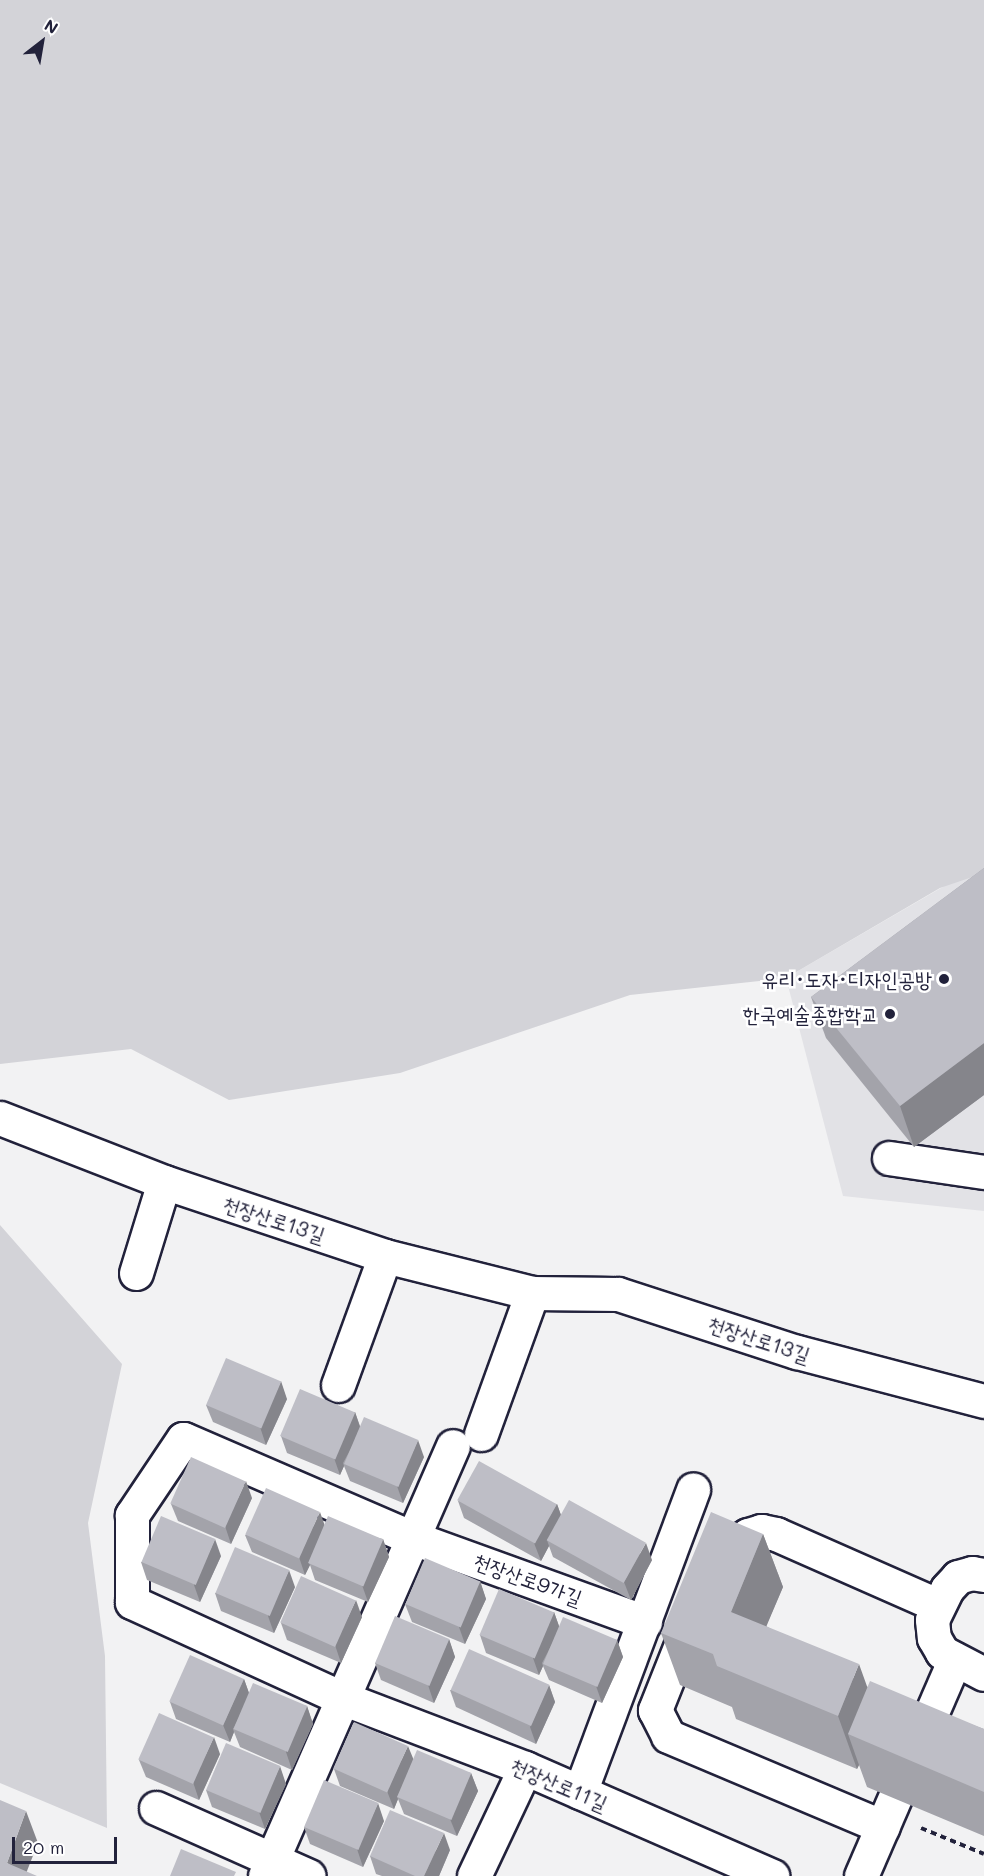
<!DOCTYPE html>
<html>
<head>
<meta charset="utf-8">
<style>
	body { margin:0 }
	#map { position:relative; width:984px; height:1876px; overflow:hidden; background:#f2f2f3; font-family:Mali,"Poor Story",sans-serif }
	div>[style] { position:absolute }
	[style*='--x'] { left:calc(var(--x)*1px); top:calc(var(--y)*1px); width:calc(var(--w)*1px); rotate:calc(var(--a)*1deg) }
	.built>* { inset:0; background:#e2e2e6 }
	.green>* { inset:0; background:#d3d3d8 }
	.path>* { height:4px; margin-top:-2px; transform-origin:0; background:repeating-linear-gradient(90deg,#22223b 0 6px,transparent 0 10.5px) }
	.roads { filter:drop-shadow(2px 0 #22223b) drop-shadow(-2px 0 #22223b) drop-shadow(0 2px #22223b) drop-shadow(0 -2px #22223b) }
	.minor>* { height:33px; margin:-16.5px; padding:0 16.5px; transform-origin:16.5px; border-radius:16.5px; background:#fff }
	.wall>* { inset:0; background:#a3a3aa }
	.shaded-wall>* { inset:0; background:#85858b }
	.building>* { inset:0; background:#bebec6; transform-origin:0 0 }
	.dots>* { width:16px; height:16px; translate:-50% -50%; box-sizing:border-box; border:3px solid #fff; border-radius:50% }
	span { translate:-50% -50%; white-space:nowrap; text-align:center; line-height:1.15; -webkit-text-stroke:5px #fff; paint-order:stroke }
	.poi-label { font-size:21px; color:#22223b }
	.right { translate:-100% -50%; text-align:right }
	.street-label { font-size:21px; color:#22223b }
	.north { position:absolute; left:12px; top:12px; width:60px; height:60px; -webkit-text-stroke:4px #fff; paint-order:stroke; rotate:31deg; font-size:16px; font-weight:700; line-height:24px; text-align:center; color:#22223b }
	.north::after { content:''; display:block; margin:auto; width:21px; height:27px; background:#22223b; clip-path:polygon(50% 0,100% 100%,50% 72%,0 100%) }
	.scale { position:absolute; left:12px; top:1837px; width:105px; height:27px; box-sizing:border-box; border:3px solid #22223b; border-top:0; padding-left:8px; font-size:18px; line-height:21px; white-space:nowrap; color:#22223b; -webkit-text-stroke:4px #fff; paint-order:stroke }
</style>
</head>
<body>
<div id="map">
	<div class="built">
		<div style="clip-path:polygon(984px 863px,984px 1211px,843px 1196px,786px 978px)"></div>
	</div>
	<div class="green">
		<div style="clip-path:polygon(0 0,984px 0,984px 873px,940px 888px,786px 978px,630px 995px,400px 1073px,229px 1100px,131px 1049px,0 1064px)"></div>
		<div style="clip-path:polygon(0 1225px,122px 1364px,88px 1523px,105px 1656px,107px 1828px,0 1783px)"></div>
	</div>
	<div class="path">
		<div style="--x:921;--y:1828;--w:68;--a:22.4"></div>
	</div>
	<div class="roads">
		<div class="minor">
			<div style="--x:0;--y:1118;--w:176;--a:21.3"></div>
			<div style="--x:164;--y:1182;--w:233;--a:18.5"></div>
			<div style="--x:385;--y:1256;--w:152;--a:14.1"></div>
			<div style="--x:532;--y:1293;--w:86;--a:0.7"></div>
			<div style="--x:618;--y:1294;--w:188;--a:18"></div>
			<div style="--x:797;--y:1352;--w:193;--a:14.7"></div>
			<div style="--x:889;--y:1158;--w:96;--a:8.4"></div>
			<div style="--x:136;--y:1273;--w:95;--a:-72.9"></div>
			<div style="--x:338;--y:1385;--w:137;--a:-70"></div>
			<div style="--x:481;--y:1434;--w:150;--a:-70.1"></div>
			<div style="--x:720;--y:1553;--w:33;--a:-33"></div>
			<div style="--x:748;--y:1535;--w:14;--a:-17"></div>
			<div style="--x:761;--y:1531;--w:15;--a:11"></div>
			<div style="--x:776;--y:1534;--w:176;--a:23.8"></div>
			<div style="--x:984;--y:1575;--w:12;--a:-171"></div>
			<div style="--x:972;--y:1573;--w:15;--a:164"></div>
			<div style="--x:958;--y:1577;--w:16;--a:133"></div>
			<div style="--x:947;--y:1589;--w:34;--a:116"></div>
			<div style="--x:932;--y:1620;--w:18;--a:84"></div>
			<div style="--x:934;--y:1638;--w:16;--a:60"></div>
			<div style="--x:942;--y:1652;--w:47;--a:27.6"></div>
			<div style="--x:645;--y:1622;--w:250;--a:-160.1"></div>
			<div style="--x:410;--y:1537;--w:247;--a:-156.6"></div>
			<div style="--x:183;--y:1439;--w:92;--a:123.9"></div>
			<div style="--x:132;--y:1515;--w:87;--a:90"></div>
			<div style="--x:132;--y:1602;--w:231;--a:24.6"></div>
			<div style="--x:342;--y:1698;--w:196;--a:20.9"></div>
			<div style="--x:525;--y:1768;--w:270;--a:23.6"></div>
			<div style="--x:690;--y:1622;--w:95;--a:111.7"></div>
			<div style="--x:655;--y:1710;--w:29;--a:63"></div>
			<div style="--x:668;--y:1736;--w:233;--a:22.9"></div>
			<div style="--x:580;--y:1792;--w:323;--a:-69.5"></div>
			<div style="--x:156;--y:1808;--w:167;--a:24"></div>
			<div style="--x:265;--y:1876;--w:469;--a:-66.4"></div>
			<div style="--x:474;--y:1876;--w:119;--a:-64.7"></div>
			<div style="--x:861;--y:1876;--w:234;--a:-66.6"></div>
		</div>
	</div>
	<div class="wall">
		<div style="clip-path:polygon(984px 868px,984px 1095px,914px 1147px,826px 1038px,811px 997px)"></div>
		<div style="clip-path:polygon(287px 1399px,266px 1445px,213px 1422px,206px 1405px)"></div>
		<div style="clip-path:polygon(355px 1412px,360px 1426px,424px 1457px,403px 1503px,350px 1481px,344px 1466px,340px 1475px,287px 1453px,281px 1436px)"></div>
		<div style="clip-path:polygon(252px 1498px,231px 1544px,178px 1521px,171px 1504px)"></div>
		<div style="clip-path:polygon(458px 1501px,557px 1504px,561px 1515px,652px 1560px,631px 1600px,553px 1557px,549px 1546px,541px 1561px,464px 1518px)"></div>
		<div style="clip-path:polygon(325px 1525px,383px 1539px,389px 1557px,368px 1602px,315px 1580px,310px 1565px,305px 1575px,252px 1552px,245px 1535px)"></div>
		<div style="clip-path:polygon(763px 1534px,783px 1587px,766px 1626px,868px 1687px,984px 1729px,984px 1836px,867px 1787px,859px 1765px,857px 1769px,736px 1719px,732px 1707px,680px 1685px,661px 1633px)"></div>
		<div style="clip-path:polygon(221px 1556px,200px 1602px,147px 1580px,141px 1562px)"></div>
		<div style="clip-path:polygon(480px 1581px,486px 1599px,465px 1644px,412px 1622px,405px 1604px)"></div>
		<div style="clip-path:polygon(295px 1587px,274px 1633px,221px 1611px,215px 1593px)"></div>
		<div style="clip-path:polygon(554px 1612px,559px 1626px,617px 1640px,623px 1657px,602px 1703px,549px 1680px,543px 1666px,539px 1675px,486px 1653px,480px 1635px)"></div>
		<div style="clip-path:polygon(362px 1617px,341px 1663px,287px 1640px,281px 1623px)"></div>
		<div style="clip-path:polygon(449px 1639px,455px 1657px,434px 1703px,381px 1680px,375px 1663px)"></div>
		<div style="clip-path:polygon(244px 1679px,249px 1693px,307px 1706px,313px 1724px,292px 1770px,240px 1747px,234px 1732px,230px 1742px,176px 1719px,170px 1702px)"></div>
		<div style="clip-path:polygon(549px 1685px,555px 1702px,536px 1744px,456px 1707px,450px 1690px)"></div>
		<div style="clip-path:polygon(220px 1754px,199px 1800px,146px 1777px,139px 1760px)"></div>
		<div style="clip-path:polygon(413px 1759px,471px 1773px,478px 1791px,457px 1836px,404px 1814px,398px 1799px,394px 1809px,340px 1786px,334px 1769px)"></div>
		<div style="clip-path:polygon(286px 1784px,265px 1829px,212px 1807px,206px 1790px)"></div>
		<div style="clip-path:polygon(384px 1821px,363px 1867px,310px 1844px,304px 1827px)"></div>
		<div style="clip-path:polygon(450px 1850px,439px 1876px,382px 1876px,376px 1874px,370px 1856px)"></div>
	</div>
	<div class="shaded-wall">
		<div style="clip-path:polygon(984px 1043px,984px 1095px,914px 1147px,900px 1106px)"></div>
		<div style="clip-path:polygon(281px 1381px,287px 1399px,266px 1445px,260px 1427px)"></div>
		<div style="clip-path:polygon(355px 1412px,361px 1430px,343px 1463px,344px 1466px,340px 1475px,334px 1458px)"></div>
		<div style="clip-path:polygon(418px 1440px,424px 1457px,403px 1503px,397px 1486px)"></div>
		<div style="clip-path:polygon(246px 1481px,252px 1498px,231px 1544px,225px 1526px)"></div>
		<div style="clip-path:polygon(557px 1504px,563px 1521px,547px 1540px,549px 1546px,541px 1561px,534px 1543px)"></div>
		<div style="clip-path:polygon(320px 1512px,326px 1529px,309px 1563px,310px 1565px,305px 1575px,299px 1557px)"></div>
		<div style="clip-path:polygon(763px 1534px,783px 1587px,750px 1665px,731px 1612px)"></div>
		<div style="clip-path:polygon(215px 1539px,221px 1556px,200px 1602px,194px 1585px)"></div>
		<div style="clip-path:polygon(383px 1539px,389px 1557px,368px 1602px,362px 1585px)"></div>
		<div style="clip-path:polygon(646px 1543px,652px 1560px,631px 1600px,624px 1582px)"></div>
		<div style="clip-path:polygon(289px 1570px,295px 1587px,274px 1633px,268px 1616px)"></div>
		<div style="clip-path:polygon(480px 1581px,486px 1599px,465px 1644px,459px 1627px)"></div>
		<div style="clip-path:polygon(356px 1600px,362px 1617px,341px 1663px,335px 1645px)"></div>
		<div style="clip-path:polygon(554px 1612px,560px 1629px,542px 1663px,543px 1666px,539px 1675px,533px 1658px)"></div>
		<div style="clip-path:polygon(449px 1639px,455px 1657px,434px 1703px,428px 1685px)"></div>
		<div style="clip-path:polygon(617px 1640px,623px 1657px,602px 1703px,596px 1686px)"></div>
		<div style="clip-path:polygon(859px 1664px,878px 1717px,848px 1734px,859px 1765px,857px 1769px,838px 1716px)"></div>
		<div style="clip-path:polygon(244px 1679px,250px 1696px,233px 1729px,234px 1732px,230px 1742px,223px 1725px)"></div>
		<div style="clip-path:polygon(549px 1685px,555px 1702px,536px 1744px,530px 1727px)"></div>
		<div style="clip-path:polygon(307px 1706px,313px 1724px,292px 1770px,286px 1752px)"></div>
		<div style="clip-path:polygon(214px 1737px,220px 1754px,199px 1800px,193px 1782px)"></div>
		<div style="clip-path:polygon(408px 1746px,415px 1763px,397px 1797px,398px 1799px,394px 1809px,387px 1791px)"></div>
		<div style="clip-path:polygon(280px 1766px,286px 1784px,265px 1829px,259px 1812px)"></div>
		<div style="clip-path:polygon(471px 1773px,478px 1791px,457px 1836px,450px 1819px)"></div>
		<div style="clip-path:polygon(378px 1803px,384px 1821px,363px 1867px,357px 1849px)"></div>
		<div style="clip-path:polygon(26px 1811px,38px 1843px,25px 1876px,7px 1863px)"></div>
		<div style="clip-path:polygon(444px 1833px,450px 1850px,439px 1876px,424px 1876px)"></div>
	</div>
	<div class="building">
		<div style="clip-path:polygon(984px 868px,984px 1043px,900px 1106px,811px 997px)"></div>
		<div style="left:226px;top:1358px;width:60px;height:51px;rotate:23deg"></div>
		<div style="left:300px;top:1389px;width:60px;height:51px;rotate:23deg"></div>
		<div style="left:364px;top:1417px;width:59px;height:51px;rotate:23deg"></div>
		<div style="left:191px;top:1457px;width:60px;height:51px;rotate:24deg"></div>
		<div style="left:479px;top:1461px;width:89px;height:45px;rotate:29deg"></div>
		<div style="left:266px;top:1488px;width:59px;height:51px;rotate:24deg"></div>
		<div style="left:569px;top:1500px;width:88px;height:46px;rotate:29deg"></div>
		<div style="clip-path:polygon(711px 1512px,763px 1534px,731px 1612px,859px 1664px,838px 1716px,717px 1666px,713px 1654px,661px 1633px)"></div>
		<div style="left:161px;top:1516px;width:59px;height:50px;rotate:23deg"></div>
		<div style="left:328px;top:1516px;width:60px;height:51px;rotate:23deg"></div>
		<div style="left:235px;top:1547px;width:59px;height:50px;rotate:23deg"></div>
		<div style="left:425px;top:1558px;width:60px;height:50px;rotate:23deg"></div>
		<div style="left:301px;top:1576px;width:60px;height:51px;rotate:24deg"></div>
		<div style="left:499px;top:1589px;width:60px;height:50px;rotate:23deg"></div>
		<div style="left:395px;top:1616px;width:59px;height:51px;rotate:23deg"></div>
		<div style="left:563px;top:1617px;width:59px;height:51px;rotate:23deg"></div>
		<div style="left:469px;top:1649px;width:88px;height:45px;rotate:24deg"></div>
		<div style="left:190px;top:1655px;width:59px;height:51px;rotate:24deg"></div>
		<div style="clip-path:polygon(870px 1681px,984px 1729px,984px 1792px,848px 1734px)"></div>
		<div style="left:253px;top:1683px;width:59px;height:50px;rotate:23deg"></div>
		<div style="left:159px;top:1713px;width:60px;height:51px;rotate:24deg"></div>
		<div style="left:354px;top:1722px;width:59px;height:51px;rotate:24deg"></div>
		<div style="left:226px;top:1743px;width:59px;height:51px;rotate:23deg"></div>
		<div style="left:417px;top:1750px;width:59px;height:51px;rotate:23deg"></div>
		<div style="left:324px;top:1780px;width:59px;height:51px;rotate:23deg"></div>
		<div style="clip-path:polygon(0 1800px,26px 1811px,7px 1863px,37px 1876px,0 1876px)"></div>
		<div style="clip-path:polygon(390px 1810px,444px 1833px,424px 1876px,415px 1876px,370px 1856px)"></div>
		<div style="clip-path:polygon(181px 1849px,236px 1872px,234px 1876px,170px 1876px)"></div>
	</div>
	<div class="dots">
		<div style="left:944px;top:979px;background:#22223b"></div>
		<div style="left:890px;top:1014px;background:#22223b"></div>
	</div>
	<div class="poi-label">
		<span class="right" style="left:932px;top:979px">유리·도자·디자인공방</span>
		<span class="right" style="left:878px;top:1014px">한국예술종합학교</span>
	</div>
	<div class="street-label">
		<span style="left:274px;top:1219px;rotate:18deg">천장산로13길</span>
		<span style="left:759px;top:1339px;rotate:18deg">천장산로13길</span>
		<span style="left:528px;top:1579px;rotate:20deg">천장산로9가길</span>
		<span style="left:559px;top:1784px;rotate:23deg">천장산로11길</span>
	</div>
	<div class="north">N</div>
	<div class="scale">20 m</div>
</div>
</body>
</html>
